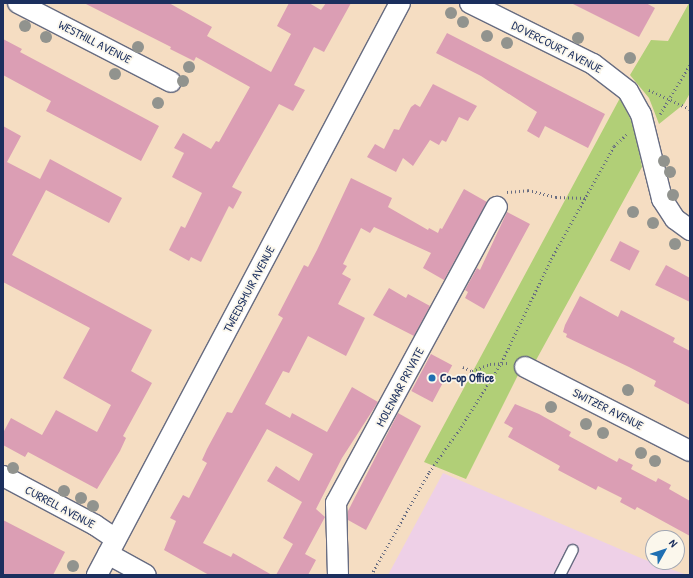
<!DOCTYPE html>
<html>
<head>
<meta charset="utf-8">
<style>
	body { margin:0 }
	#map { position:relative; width:693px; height:578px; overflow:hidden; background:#f5ddc2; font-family:"Patrick Hand",sans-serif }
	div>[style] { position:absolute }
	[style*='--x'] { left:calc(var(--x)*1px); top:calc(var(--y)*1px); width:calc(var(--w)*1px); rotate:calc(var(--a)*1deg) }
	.built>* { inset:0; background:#eed0e7 }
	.green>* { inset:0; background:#b1cf77 }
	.building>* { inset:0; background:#db9eb4; transform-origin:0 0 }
	.path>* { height:2.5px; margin-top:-1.25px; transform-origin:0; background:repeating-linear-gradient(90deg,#676c81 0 1px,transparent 0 4px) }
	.roads { filter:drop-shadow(1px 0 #676c81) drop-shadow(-1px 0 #676c81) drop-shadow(0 1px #676c81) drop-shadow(0 -1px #676c81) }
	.lane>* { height:10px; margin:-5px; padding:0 5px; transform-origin:5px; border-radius:5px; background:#fff }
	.street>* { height:20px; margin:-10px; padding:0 10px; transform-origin:10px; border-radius:10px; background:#fff }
	.trees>* { width:12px; height:12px; margin:-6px; border-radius:50%; background:#91938e }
	.dots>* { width:11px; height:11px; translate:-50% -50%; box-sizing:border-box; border:2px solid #fbf7ec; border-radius:50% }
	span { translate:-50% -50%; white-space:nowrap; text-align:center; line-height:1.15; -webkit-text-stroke:3.5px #fbf7ec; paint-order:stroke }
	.street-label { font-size:12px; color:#1b2f5e }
	.poi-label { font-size:12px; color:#1b2f5e; font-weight:700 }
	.left { translate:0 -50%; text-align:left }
	.frame { position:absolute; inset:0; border:4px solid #1b2f5e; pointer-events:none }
	.north { position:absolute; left:645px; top:530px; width:40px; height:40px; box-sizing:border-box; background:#fbf7ec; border:1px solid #a1a7b3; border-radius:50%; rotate:51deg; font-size:11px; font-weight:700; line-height:16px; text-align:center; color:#1b2f5e }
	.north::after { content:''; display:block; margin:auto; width:14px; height:18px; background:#1f6fb2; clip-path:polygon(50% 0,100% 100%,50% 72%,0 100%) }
</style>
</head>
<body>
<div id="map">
	<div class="built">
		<div style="clip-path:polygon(443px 473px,643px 559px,687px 575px,388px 575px)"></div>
	</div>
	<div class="green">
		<div style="clip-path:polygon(689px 3px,690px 93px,684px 104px,659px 124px,649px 98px,630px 75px,651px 40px,668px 41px)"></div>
		<div style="clip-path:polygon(620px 98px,634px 126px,642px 167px,535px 362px,527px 357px,466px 479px,424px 462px)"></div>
	</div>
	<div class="building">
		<div style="clip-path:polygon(84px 3px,169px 3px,212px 27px,207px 36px,271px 72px,291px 34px,277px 26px,289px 3px,309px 3px,321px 10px,326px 3px,351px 3px,324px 52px,314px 47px,294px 85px,305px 90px,293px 111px,279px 104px,232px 187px,242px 192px,233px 209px,229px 206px,201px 262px,191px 257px,189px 261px,169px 250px,181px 226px,185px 228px,202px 193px,172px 177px,184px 153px,174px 148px,183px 133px,211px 149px,216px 141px,219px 142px,250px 87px,196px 57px,194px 61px,170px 49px,171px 47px)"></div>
		<div style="clip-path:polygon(571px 3px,646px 3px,655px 8px,639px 37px)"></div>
		<div style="clip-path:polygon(447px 33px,605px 114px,588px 148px,545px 126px,539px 138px,527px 131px,537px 112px,481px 76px,436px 53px)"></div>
		<div style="clip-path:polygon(3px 39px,22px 49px,20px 52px,159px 126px,141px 161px,46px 111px,51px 101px,3px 75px)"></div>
		<div style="clip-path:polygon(433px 84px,477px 106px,468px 121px,459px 117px,446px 142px,442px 140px,439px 145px,430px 140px,413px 166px,403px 158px,396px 172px,367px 157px,375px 144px,384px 149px,394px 129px,399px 130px,411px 107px,415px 104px,420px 107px)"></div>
		<div style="clip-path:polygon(3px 126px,21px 136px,7px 162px,40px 179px,50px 159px,122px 198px,109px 223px,46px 190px,12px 255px,152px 330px,131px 371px,152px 383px,123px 436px,126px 438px,120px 451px,97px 489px,28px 452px,25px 457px,3px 445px,3px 433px,11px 418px,42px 435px,56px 410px,97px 432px,111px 405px,63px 378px,90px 328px,3px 282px)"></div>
		<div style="clip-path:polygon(351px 178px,392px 198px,388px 207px,428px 230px,429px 228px,438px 233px,440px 228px,442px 229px,464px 189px,487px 202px,444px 280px,423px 268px,431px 253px,374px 227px,370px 233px,361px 228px,343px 264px,347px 266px,342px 274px,351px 279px,338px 304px,365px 318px,346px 356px,308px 336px,289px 373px,283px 371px,265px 404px,290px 418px,292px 413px,327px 432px,352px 387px,378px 402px,342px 458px,316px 509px,325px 517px,305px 554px,316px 560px,308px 575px,276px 575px,293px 544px,283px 538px,302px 502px,267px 481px,276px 466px,299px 481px,313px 454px,267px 429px,203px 543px,231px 557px,233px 553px,272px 575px,209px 575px,164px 550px,176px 521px,170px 518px,183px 495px,189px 498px,207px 463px,202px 460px,207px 449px,227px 412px,232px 413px,251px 378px,283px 318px,278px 315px,304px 265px,308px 267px,317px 250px)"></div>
		<div style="clip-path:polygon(507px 212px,530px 224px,484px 309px,465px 298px,468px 292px,465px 290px,477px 268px,480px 270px)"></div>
		<div style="left:620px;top:241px;width:22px;height:22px;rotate:27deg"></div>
		<div style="clip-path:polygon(666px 265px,690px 278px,690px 302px,655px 285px)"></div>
		<div style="clip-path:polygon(389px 288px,406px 298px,408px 294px,430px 306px,414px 336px,373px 315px)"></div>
		<div style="clip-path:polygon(580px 296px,618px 317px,621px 310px,675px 338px,673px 342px,690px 351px,690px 405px,654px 386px,656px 381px,629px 367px,566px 337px,567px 334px,563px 332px,565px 325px)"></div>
		<div style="left:431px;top:354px;width:24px;height:42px;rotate:28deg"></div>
		<div style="clip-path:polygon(515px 404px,539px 414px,571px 432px,569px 436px,617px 462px,619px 458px,633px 465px,631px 469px,656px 482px,658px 478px,671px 485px,669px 489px,690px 501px,690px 536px,637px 507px,635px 510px,620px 502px,622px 498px,598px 486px,596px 490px,558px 470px,560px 466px,508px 437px,513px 428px,504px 423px)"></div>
		<div style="clip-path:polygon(398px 413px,421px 426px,366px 530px,348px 520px,348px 511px)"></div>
		<div style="clip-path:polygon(3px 520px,65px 552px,53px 575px,3px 575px)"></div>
	</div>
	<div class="path">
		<div style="--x:649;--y:90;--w:45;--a:24.9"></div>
		<div style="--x:660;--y:114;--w:58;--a:-59"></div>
		<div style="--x:507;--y:192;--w:21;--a:-5"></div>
		<div style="--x:528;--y:190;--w:29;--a:14"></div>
		<div style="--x:556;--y:197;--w:30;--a:2"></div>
		<div style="--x:463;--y:367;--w:10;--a:24"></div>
		<div style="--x:472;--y:371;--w:19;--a:-21"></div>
		<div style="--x:490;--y:364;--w:17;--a:-3"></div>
		<div style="--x:371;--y:575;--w:118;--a:-60.6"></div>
		<div style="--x:429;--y:472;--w:55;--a:-54.6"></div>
		<div style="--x:461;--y:427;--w:75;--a:-58"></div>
		<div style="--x:501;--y:363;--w:115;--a:-64.3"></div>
		<div style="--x:551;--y:259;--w:129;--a:-60.9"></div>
		<div style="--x:614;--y:146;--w:18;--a:-43"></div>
	</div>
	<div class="roads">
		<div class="lane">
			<div style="--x:560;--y:575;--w:28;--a:-63"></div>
		</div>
		<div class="street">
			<div style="--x:18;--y:3;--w:172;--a:27.3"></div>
			<div style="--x:470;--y:3;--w:137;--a:26.4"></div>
			<div style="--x:593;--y:64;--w:44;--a:37.6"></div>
			<div style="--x:628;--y:91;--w:26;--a:61"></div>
			<div style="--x:641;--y:114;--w:88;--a:76.1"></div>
			<div style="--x:662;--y:199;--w:24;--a:57"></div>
			<div style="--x:675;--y:219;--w:19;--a:36"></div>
			<div style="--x:525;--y:367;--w:185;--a:27"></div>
			<div style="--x:3;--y:476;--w:104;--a:28"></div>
			<div style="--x:95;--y:525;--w:25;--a:34"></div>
			<div style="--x:108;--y:554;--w:43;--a:28.9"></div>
			<div style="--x:97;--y:575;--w:647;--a:-62.09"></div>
			<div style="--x:338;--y:575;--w:72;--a:-91.6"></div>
			<div style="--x:336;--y:503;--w:337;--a:-61.5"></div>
		</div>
	</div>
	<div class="trees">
		<div style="left:451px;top:13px"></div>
		<div style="left:463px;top:22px"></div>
		<div style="left:25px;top:26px"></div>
		<div style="left:487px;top:36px"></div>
		<div style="left:46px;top:37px"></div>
		<div style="left:578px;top:38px"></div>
		<div style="left:507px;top:43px"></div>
		<div style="left:138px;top:47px"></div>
		<div style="left:630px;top:58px"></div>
		<div style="left:189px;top:67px"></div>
		<div style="left:115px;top:74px"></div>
		<div style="left:183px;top:81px"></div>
		<div style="left:158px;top:103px"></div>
		<div style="left:664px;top:161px"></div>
		<div style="left:670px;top:172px"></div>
		<div style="left:673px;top:195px"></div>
		<div style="left:633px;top:212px"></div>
		<div style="left:653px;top:223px"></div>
		<div style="left:675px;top:244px"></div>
		<div style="left:628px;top:390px"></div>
		<div style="left:551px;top:407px"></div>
		<div style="left:586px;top:424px"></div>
		<div style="left:603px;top:433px"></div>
		<div style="left:641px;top:453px"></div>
		<div style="left:655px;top:461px"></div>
		<div style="left:13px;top:468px"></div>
		<div style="left:64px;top:491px"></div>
		<div style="left:81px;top:498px"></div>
		<div style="left:93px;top:506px"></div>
		<div style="left:73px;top:566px"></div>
	</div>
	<div class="dots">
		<div style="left:432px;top:378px;background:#1f6fb2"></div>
	</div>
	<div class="street-label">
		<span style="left:95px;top:42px;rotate:27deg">WESTHILL AVENUE</span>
		<span style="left:557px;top:47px;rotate:27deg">DOVERCOURT AVENUE</span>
		<span style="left:249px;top:289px;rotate:-62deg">TWEEDSMUIR AVENUE</span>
		<span style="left:400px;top:387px;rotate:-62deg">MOLENAAR PRIVATE</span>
		<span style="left:608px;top:409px;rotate:27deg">SWITZER AVENUE</span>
		<span style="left:60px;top:507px;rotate:28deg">CURRELL AVENUE</span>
	</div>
	<div class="poi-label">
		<span class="left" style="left:440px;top:378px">Co-op Office</span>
	</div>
	<div class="frame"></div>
	<div class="north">N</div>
</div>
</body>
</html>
